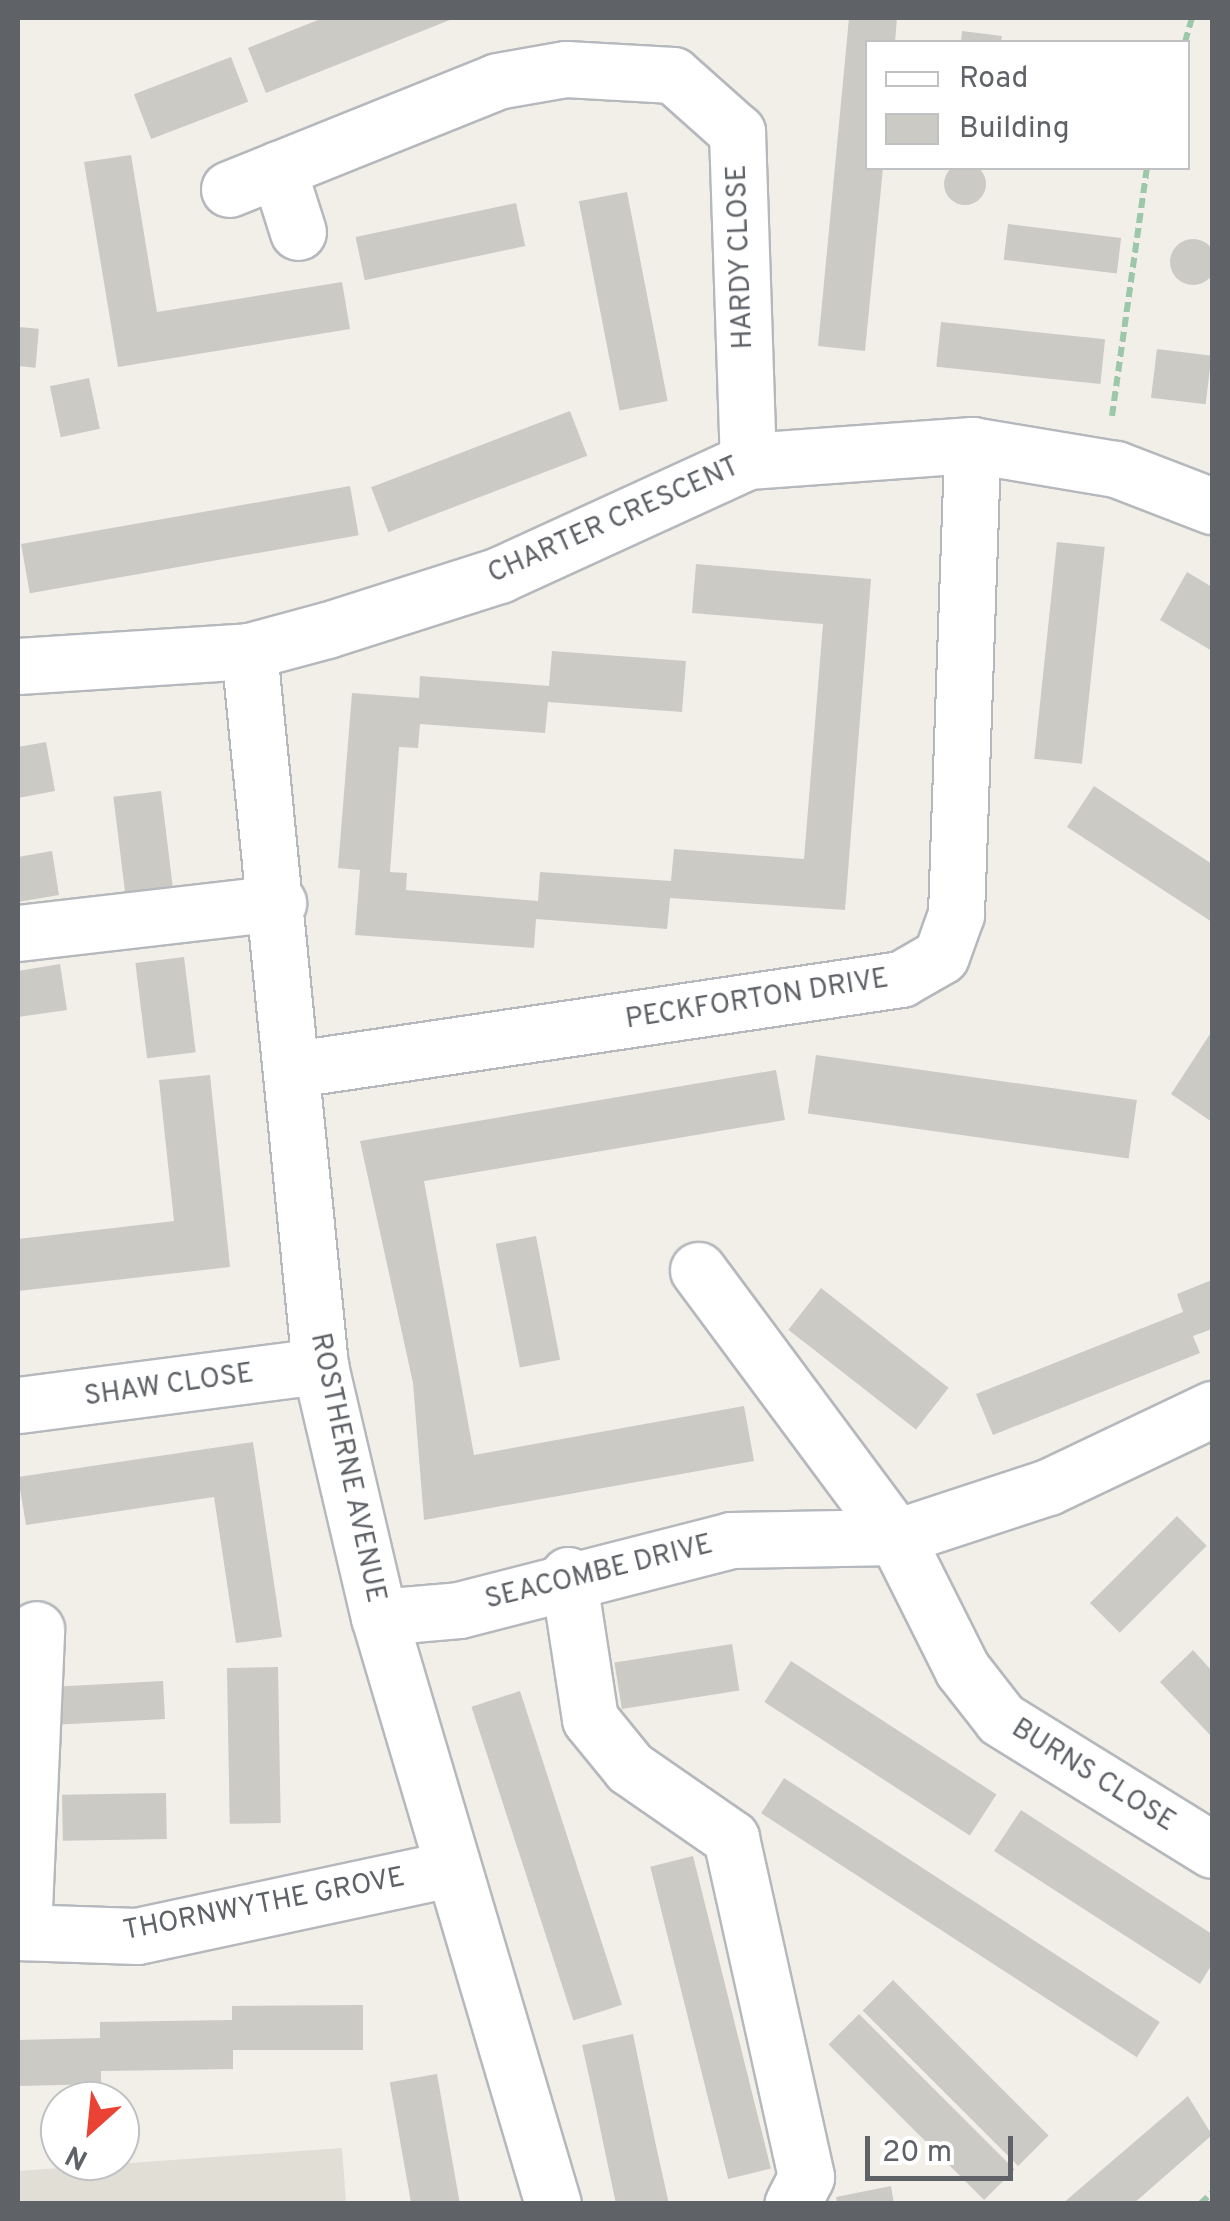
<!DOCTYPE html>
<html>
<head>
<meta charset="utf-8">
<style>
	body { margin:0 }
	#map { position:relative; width:1230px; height:2221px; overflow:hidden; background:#f1efe8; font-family:Overpass,sans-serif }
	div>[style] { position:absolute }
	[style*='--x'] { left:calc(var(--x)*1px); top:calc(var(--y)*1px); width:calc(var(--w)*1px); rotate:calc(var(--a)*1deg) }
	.education>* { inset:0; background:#e1ded6 }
	.building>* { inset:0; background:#cccac5; transform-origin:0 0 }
	.round { border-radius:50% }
	.path>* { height:6px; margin-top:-3px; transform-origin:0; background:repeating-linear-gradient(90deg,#9cc7a9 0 10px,transparent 0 15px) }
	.roads { filter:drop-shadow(2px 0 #b5b8bc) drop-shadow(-2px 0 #b5b8bc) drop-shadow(0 2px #b5b8bc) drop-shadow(0 -2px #b5b8bc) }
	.minor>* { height:55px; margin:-27.5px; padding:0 27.5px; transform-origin:27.5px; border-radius:27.5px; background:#fff }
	span { translate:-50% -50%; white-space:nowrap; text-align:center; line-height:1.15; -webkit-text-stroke:8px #fff; paint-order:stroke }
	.street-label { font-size:28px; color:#5f6368 }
	.frame { position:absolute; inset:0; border:20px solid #5f6368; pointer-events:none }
	.legend { position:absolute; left:865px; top:40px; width:325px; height:130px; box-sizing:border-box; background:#fff; border:2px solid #bfc1c3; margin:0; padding:12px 18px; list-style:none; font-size:30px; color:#5f6368 }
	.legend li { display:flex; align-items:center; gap:20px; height:50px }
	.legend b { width:50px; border:2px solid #bfc1c3 }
	.north { position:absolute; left:40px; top:2081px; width:100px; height:100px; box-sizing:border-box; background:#fff; border:2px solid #bfc1c3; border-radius:50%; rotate:207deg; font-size:28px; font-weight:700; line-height:40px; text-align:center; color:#5f6368 }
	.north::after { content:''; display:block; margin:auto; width:35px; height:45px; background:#ea4335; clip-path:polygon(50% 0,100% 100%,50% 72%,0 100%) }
	.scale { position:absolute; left:865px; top:2136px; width:148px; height:45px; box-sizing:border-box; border:5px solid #5f6368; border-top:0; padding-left:12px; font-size:30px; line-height:35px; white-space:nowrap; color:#5f6368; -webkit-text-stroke:8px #fff; paint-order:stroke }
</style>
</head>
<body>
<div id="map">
	<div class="education">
		<div style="clip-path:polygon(342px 2148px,346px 2203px,18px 2203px,18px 2171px)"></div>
	</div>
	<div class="building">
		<div style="clip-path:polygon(323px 18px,455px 18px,266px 93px,248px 48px)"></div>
		<div style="clip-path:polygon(849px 18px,897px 18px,895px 42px,868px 42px,868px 168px,883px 168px,865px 351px,818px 346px)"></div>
		<div style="clip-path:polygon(962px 31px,1002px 36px,1001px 42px,961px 42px)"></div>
		<div style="left:231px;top:57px;width:48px;height:104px;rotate:69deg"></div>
		<div style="clip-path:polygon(131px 155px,157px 312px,342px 282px,350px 329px,118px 367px,84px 162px)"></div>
		<div class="round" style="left:944px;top:163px;width:42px;height:42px"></div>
		<div style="left:627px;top:192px;width:213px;height:49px;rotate:79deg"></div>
		<div style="left:516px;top:203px;width:44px;height:164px;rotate:78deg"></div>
		<div style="left:1008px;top:224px;width:114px;height:36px;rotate:7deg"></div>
		<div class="round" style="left:1170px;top:239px;width:46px;height:46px"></div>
		<div style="left:941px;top:322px;width:165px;height:45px;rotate:6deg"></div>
		<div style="left:18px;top:327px;width:21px;height:39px;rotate:5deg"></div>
		<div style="left:1157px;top:349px;width:55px;height:49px;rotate:7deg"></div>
		<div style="left:89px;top:378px;width:52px;height:40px;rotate:78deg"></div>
		<div style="left:570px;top:411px;width:48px;height:213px;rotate:69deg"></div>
		<div style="left:350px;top:486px;width:50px;height:334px;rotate:80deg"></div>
		<div style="left:1057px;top:542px;width:48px;height:218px;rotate:6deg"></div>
		<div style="clip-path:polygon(696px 564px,871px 579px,845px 910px,670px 898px,667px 929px,536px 919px,534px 948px,355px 935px,360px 870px,338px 868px,352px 693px,419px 698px,420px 676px,549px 686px,552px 651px,686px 661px,682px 712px,548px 702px,545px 733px,420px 724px,418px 748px,399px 747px,390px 872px,407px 873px,406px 890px,538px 901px,540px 872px,671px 881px,674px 849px,804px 859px,823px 624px,692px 613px)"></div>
		<div style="clip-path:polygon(1187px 572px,1212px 587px,1212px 651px,1160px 620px)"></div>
		<div style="clip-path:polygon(46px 742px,55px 791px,18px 798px,18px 747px)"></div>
		<div style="clip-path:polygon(1094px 786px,1212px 864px,1212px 922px,1067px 827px)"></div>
		<div style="left:161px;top:791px;width:97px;height:48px;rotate:83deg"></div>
		<div style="clip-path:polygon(52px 851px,59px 895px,18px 902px,18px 857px)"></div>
		<div style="left:184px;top:957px;width:96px;height:49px;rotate:83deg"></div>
		<div style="clip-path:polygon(60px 964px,67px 1010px,18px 1017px,18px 971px)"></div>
		<div style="clip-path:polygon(1212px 1031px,1212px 1122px,1171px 1094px)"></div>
		<div style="left:816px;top:1055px;width:324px;height:59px;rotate:8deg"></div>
		<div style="clip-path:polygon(776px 1070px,785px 1120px,424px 1181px,474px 1455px,744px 1406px,754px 1461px,424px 1520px,413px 1383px,360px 1141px)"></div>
		<div style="clip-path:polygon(210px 1075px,230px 1267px,18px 1291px,18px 1239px,174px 1221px,159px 1080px)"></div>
		<div style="left:536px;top:1236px;width:126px;height:41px;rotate:79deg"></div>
		<div style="clip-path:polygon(1212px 1280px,1212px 1329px,1193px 1336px,1200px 1353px,993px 1435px,976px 1394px,1183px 1312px,1177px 1294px)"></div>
		<div style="left:821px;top:1288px;width:162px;height:53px;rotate:38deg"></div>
		<div style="clip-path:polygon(253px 1442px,282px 1637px,236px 1643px,214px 1497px,26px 1525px,18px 1477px)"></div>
		<div style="left:1177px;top:1516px;width:42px;height:123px;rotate:45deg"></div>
		<div style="left:732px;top:1644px;width:47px;height:119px;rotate:81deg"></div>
		<div style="clip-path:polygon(1193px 1650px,1212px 1671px,1212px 1737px,1160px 1682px)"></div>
		<div style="left:791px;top:1661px;width:245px;height:49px;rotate:33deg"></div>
		<div style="left:278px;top:1667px;width:156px;height:51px;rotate:89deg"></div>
		<div style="left:163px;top:1681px;width:38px;height:114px;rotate:87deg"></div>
		<div style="left:520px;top:1691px;width:330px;height:51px;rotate:72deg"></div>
		<div style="left:784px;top:1778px;width:448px;height:42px;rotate:33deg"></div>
		<div style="left:166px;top:1793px;width:46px;height:104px;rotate:89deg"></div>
		<div style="clip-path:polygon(1021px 1810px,1212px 1934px,1212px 1964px,1200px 1984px,994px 1851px)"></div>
		<div style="left:693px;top:1856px;width:322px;height:44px;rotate:76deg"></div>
		<div style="left:893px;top:1980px;width:220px;height:43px;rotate:45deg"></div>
		<div style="clip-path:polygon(363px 2005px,363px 2050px,233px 2050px,233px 2069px,101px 2071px,101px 2084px,18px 2086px,18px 2040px,100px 2038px,100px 2022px,232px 2020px,232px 2006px)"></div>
		<div style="left:859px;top:2014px;width:220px;height:43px;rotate:45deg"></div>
		<div style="clip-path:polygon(633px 2034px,655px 2141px,669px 2204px,616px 2204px,594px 2099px,582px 2045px)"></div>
		<div style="left:437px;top:2074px;width:132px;height:48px;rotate:80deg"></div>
		<div style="clip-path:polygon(1188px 2096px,1212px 2135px,1133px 2204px,1062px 2204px)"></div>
		<div style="clip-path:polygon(891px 2186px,894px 2204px,837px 2204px,836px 2197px)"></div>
	</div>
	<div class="path">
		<div style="--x:1211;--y:18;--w:1;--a:0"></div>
		<div style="--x:1185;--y:42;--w:25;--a:-74"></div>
		<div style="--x:1112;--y:416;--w:250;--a:-82"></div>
		<div style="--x:1200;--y:2204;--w:16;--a:-43"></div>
	</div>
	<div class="roads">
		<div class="minor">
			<div style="--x:278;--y:169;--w:66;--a:72.4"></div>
			<div style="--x:229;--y:189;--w:289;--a:-21.9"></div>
			<div style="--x:497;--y:81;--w:70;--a:-9.9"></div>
			<div style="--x:566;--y:69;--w:107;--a:3.2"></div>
			<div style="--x:673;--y:75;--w:86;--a:41.7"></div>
			<div style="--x:737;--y:132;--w:329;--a:88.1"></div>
			<div style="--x:249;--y:651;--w:719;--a:84.33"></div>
			<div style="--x:320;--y:1366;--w:258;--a:76.8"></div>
			<div style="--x:379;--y:1617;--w:612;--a:73.49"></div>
			<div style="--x:18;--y:666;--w:231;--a:-3.7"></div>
			<div style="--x:249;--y:651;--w:81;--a:-15.1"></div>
			<div style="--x:327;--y:630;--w:181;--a:-17.7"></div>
			<div style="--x:499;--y:575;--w:274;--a:-24.6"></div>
			<div style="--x:748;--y:461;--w:225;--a:-4.1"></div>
			<div style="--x:972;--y:445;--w:146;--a:9.5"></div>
			<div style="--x:1116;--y:469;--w:103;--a:21.1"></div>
			<div style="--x:18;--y:933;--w:262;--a:-6.6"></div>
			<div style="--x:295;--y:1069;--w:613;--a:-8.45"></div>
			<div style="--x:901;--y:979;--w:46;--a:-29.9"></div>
			<div style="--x:941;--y:956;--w:45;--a:-70.3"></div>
			<div style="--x:956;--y:914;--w:469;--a:-88"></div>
			<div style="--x:698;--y:1270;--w:332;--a:53.4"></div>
			<div style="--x:896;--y:1537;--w:148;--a:63.4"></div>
			<div style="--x:962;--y:1669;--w:63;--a:52"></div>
			<div style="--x:1001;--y:1719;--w:248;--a:31.8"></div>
			<div style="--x:18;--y:1405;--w:305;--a:-7.4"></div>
			<div style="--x:568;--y:1575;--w:146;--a:81.3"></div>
			<div style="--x:590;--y:1719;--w:63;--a:50.8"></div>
			<div style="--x:630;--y:1768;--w:123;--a:34.7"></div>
			<div style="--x:731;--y:1838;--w:347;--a:77.5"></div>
			<div style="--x:806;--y:2177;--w:30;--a:117"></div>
			<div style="--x:379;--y:1617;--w:80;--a:-5"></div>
			<div style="--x:459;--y:1610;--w:281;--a:-14.4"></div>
			<div style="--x:731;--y:1540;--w:165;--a:-1"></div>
			<div style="--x:896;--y:1537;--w:160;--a:-18.2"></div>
			<div style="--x:1048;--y:1487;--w:182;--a:-25.4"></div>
			<div style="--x:18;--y:1932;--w:119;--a:1.9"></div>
			<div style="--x:137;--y:1936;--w:320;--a:-12.1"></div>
			<div style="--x:23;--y:1932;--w:303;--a:-87.5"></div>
		</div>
	</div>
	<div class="street-label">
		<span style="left:741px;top:257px;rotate:-92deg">HARDY CLOSE</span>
		<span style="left:614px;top:521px;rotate:-24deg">CHARTER CRESCENT</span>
		<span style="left:757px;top:1000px;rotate:-9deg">PECKFORTON DRIVE</span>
		<span style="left:169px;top:1386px;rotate:-8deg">SHAW CLOSE</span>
		<span style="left:347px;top:1468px;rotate:78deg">ROSTHERNE AVENUE</span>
		<span style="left:599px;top:1573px;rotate:-14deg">SEACOMBE DRIVE</span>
		<span style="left:1093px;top:1776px;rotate:32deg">BURNS CLOSE</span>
		<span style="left:264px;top:1905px;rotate:-11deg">THORNWYTHE GROVE</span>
	</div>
	<div class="frame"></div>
	<ul class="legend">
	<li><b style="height:12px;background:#fff"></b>Road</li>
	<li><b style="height:28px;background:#cccac5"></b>Building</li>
	</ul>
	<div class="north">N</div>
	<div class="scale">20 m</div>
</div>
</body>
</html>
